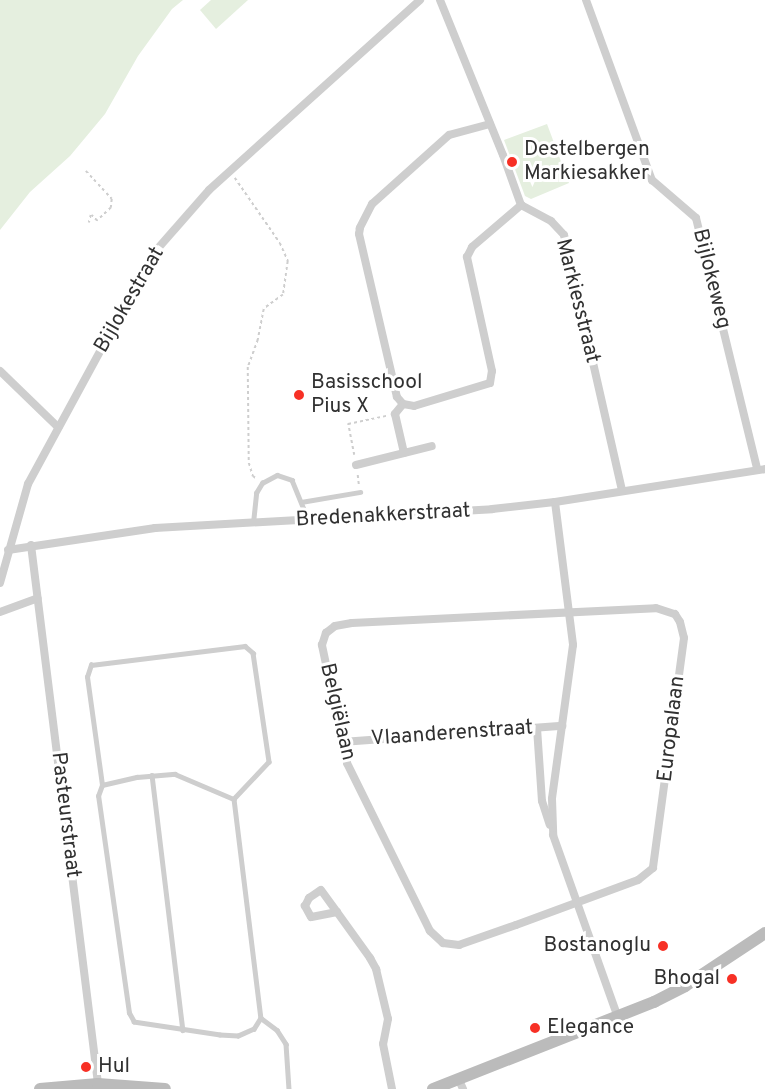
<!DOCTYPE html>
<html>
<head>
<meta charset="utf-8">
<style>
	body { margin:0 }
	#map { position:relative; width:765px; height:1089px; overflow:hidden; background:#fff; font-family:Overpass,sans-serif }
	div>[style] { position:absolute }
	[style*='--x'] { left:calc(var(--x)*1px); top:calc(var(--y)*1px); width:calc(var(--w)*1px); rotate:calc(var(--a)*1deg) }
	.green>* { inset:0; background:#e5efdf }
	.path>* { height:1.5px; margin-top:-0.75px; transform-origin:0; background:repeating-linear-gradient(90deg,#cecece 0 3px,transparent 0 6px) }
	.service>* { height:4.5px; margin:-2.25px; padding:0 2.25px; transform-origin:2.25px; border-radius:2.25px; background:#cecece }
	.minor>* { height:8px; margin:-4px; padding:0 4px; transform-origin:4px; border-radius:4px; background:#cecece }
	.secondary>* { height:12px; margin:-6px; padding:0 6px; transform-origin:6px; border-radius:6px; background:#bbb }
	.dots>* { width:16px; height:16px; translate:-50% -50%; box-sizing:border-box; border:3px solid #fff; border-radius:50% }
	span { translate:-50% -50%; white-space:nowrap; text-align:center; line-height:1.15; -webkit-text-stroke:6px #fff; paint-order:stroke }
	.poi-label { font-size:21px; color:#313131 }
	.left { translate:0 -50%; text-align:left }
	.right { translate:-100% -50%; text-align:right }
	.street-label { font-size:21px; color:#313131 }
</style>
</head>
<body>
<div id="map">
	<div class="green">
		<div style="clip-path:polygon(0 0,183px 0,172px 9px,138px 56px,105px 114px,70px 156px,30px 192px,0 230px)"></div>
		<div style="clip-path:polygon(211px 0,248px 0,216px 29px,200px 10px)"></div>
		<div style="clip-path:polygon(547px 124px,569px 183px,531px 199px,525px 196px,504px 140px)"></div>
	</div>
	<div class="path">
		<div style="--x:86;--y:171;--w:38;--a:47"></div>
		<div style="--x:112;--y:199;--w:9;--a:96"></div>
		<div style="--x:111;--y:208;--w:19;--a:137"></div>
		<div style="--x:97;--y:221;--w:8;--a:-135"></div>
		<div style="--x:91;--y:215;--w:8;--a:104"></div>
		<div style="--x:235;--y:178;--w:79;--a:55.3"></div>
		<div style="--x:280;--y:243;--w:20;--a:66"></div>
		<div style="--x:288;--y:261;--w:34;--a:98"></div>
		<div style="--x:283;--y:295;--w:24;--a:144"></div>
		<div style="--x:264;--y:309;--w:32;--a:101"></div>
		<div style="--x:258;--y:340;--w:29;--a:110"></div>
		<div style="--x:248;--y:367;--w:96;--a:89.4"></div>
		<div style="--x:249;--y:463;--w:14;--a:73"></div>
		<div style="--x:253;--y:476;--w:5;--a:37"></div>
		<div style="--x:354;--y:455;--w:32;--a:-101"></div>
		<div style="--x:348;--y:424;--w:39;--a:-12"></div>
		<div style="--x:358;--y:475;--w:10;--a:84"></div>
	</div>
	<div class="service">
		<div style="--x:301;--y:502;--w:60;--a:-9.6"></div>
		<div style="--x:253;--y:523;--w:30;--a:-84"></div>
		<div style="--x:256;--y:493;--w:12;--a:-59"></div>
		<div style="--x:262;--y:483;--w:17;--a:-28"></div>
		<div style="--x:277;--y:475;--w:16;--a:18"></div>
		<div style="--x:292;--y:480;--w:42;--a:67.7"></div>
		<div style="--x:152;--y:775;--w:257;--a:83.1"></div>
		<div style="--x:102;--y:785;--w:109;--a:-97.9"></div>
		<div style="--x:87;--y:677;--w:13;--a:-72"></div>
		<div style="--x:91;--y:665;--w:155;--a:-7"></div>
		<div style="--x:245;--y:646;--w:11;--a:41"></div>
		<div style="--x:253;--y:653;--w:110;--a:81.6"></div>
		<div style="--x:269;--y:762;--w:51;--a:133.4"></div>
		<div style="--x:234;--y:799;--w:221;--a:83"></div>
		<div style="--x:261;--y:1018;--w:13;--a:122"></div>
		<div style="--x:254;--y:1029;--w:17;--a:156"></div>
		<div style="--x:238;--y:1036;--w:18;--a:-177"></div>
		<div style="--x:220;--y:1035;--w:87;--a:-171.4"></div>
		<div style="--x:134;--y:1022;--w:10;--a:-119"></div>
		<div style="--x:129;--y:1013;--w:219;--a:-98.1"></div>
		<div style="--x:98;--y:796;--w:12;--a:-70"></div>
		<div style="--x:102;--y:785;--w:36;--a:-13"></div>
		<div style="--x:137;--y:777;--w:38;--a:-5"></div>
		<div style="--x:175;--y:774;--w:64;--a:23"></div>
		<div style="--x:261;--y:1018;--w:20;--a:37"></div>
		<div style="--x:277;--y:1030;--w:17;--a:57"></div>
		<div style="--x:286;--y:1044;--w:45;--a:86.2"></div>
	</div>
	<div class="minor">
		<div style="--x:440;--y:0;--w:167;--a:67.9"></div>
		<div style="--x:503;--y:155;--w:53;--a:70.2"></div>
		<div style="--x:521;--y:205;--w:34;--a:28"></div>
		<div style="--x:551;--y:221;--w:19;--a:47"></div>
		<div style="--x:564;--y:235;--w:262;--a:77.2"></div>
		<div style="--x:586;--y:0;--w:192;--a:69.9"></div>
		<div style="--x:652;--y:180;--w:58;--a:40.8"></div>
		<div style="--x:696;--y:218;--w:258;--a:76.3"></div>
		<div style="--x:490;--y:124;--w:42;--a:165"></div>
		<div style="--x:449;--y:135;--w:103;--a:138.1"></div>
		<div style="--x:372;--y:204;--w:27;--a:117"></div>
		<div style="--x:360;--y:228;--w:6;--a:99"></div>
		<div style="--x:359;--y:234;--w:167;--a:76.9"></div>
		<div style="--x:397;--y:397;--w:9;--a:49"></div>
		<div style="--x:403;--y:404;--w:11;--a:10"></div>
		<div style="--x:414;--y:406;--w:79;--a:-16.8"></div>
		<div style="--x:490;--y:383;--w:12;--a:-81"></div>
		<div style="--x:492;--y:371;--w:117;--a:-102.4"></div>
		<div style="--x:467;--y:257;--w:11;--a:-63"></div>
		<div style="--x:472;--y:247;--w:65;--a:-40.6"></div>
		<div style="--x:0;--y:371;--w:81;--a:44"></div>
		<div style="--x:403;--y:404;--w:13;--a:129"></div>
		<div style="--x:395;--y:414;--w:40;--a:77"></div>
		<div style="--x:356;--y:465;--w:78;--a:-14"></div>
		<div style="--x:555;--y:502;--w:144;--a:82.8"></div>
		<div style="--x:573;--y:645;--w:155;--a:97.8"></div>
		<div style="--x:552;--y:799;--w:36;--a:88"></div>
		<div style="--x:553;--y:835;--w:194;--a:70.4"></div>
		<div style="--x:31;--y:545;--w:543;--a:82.91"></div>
		<div style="--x:8;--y:550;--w:149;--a:-8.5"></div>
		<div style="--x:155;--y:528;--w:338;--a:-3.2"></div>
		<div style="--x:492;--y:509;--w:63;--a:-6.3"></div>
		<div style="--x:555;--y:502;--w:213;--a:-8.9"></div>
		<div style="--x:0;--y:583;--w:103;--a:-74.2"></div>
		<div style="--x:28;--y:484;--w:262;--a:-61.5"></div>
		<div style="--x:153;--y:254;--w:85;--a:-48.8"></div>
		<div style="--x:209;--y:190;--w:284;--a:-42"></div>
		<div style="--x:656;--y:608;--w:20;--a:18"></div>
		<div style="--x:675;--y:614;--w:9;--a:58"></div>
		<div style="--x:680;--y:622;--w:16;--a:76"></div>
		<div style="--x:684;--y:638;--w:232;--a:97.7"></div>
		<div style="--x:653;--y:868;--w:19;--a:141"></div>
		<div style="--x:638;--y:880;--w:130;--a:159.8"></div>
		<div style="--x:516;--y:925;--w:60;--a:160.7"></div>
		<div style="--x:459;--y:945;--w:16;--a:-173"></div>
		<div style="--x:443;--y:943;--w:18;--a:-137"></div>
		<div style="--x:430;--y:931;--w:187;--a:-116.3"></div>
		<div style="--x:347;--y:763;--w:121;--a:-102"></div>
		<div style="--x:322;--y:645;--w:13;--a:-72"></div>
		<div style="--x:326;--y:633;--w:11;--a:-38"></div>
		<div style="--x:335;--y:626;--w:17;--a:-10"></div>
		<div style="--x:352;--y:623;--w:304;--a:-2.8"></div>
		<div style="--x:0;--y:612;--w:40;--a:-20.2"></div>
		<div style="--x:537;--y:728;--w:73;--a:86.1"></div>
		<div style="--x:542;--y:801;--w:25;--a:72"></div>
		<div style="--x:342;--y:742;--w:221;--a:-4.2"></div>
		<div style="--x:337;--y:912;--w:26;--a:169"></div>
		<div style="--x:311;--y:917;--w:13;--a:-119"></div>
		<div style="--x:305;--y:906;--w:9;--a:-63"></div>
		<div style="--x:309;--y:898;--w:14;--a:-34"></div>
		<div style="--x:321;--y:890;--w:27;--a:54"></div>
		<div style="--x:337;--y:912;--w:57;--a:54.3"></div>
		<div style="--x:370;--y:958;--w:13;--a:61"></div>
		<div style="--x:376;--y:969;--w:51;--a:76.5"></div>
		<div style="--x:388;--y:1019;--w:25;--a:101"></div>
		<div style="--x:383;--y:1044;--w:46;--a:78.7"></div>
		<div style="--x:459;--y:1080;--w:10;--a:66"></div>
	</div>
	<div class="secondary">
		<div style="--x:40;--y:1089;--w:58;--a:-4.9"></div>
		<div style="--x:98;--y:1084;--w:67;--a:4.3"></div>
		<div style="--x:433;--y:1089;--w:238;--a:-21.5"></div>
		<div style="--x:654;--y:1002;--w:35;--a:-27"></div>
		<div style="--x:685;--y:986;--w:96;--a:-33.5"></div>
	</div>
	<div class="dots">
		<div style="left:512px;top:162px;background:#f73025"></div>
		<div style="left:299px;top:395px;background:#f73025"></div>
		<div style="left:663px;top:946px;background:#f73025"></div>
		<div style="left:732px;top:979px;background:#f73025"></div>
		<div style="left:535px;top:1028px;background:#f73025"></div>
		<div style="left:86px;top:1067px;background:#f73025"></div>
	</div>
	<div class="poi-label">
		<span class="left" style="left:524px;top:162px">Destelbergen<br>Markiesakker</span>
		<span class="left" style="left:311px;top:395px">Basisschool<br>Pius X</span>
		<span class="right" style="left:651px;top:946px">Bostanoglu</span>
		<span class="right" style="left:720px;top:979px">Bhogal</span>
		<span class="left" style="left:547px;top:1028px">Elegance</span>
		<span class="left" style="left:98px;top:1067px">Hul</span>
	</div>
	<div class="street-label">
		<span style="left:711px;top:279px;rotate:76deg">Bijlokeweg</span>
		<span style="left:130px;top:300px;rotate:-60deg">Bijlokestraat</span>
		<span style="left:577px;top:301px;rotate:76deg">Markiesstraat</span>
		<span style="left:383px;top:516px;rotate:-3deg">Bredenakkerstraat</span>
		<span style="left:337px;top:712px;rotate:77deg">Belgiëlaan</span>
		<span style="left:672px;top:729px;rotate:-83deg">Europalaan</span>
		<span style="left:452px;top:734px;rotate:-4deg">Vlaanderenstraat</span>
		<span style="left:65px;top:815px;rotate:83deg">Pasteurstraat</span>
	</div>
</div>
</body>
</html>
